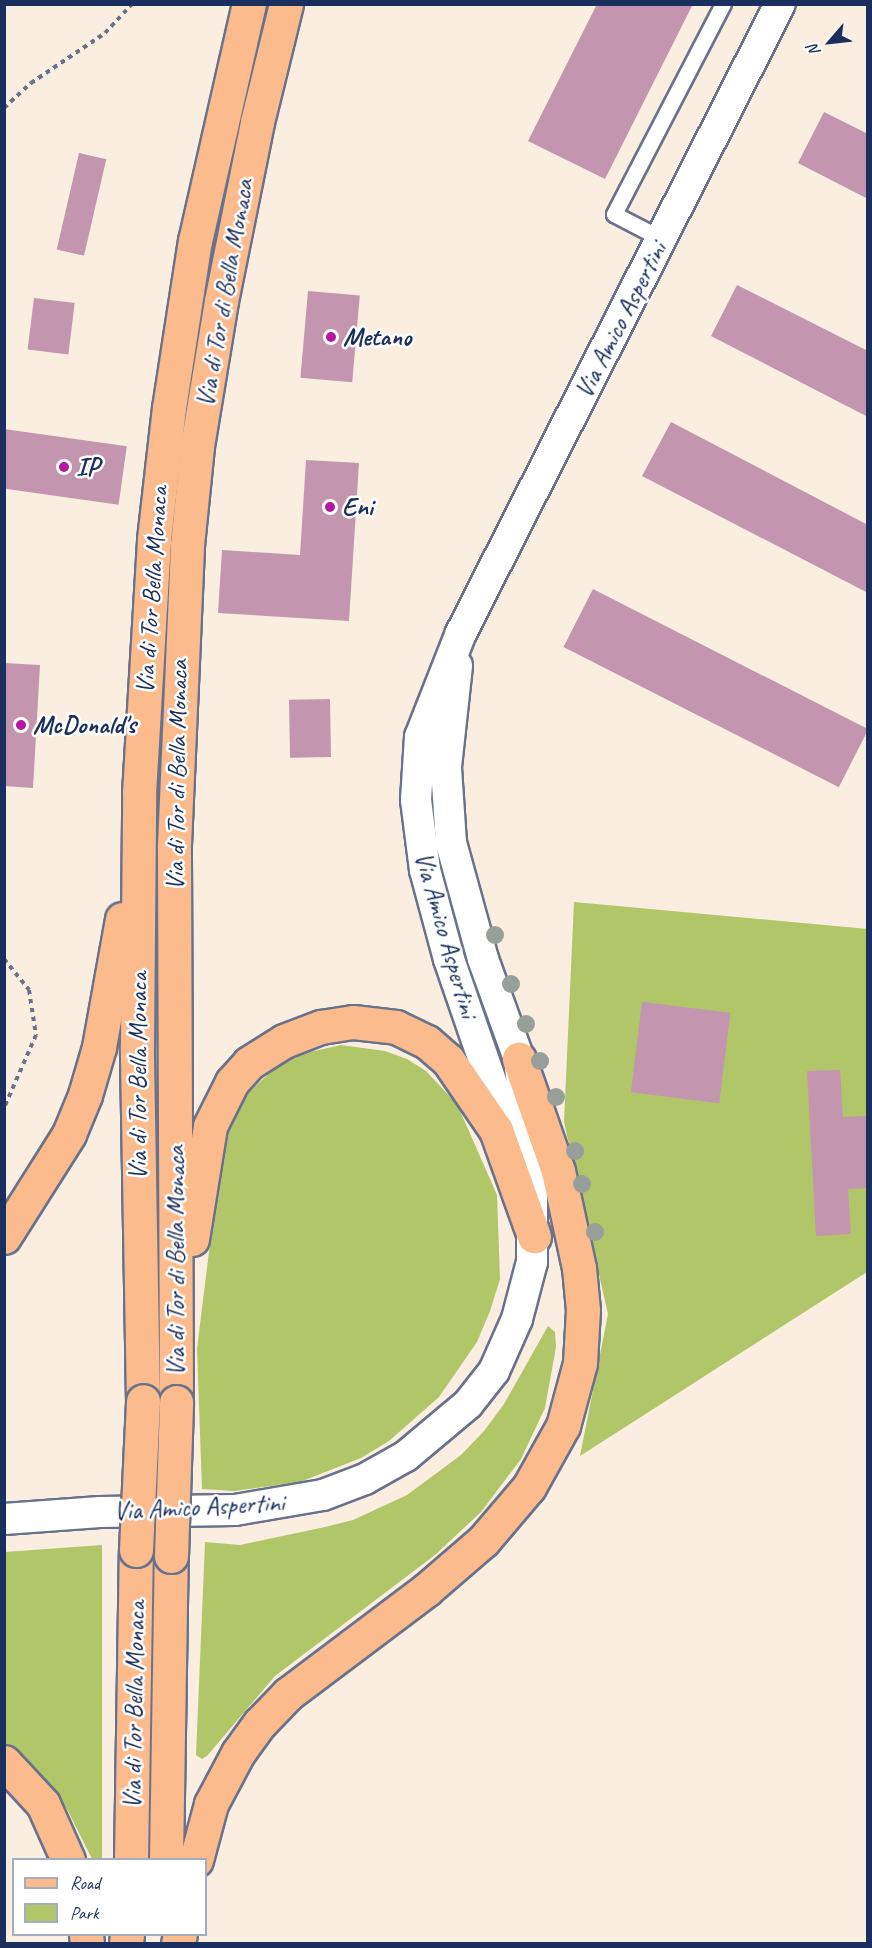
<!DOCTYPE html>
<html>
<head>
<meta charset="utf-8">
<style>
	body { margin:0 }
	#map { position:relative; width:872px; height:1948px; overflow:hidden; background:#f9eee0; font-family:Caveat,sans-serif }
	div>[style] { position:absolute }
	[style*='--x'] { left:calc(var(--x)*1px); top:calc(var(--y)*1px); width:calc(var(--w)*1px); rotate:calc(var(--a)*1deg) }
	.green>* { inset:0; background:#b1c569 }
	.building>* { inset:0; background:#c395af; transform-origin:0 0 }
	.path>* { height:4px; margin-top:-2px; transform-origin:0; background:repeating-linear-gradient(90deg,#69728c 0 4.5px,transparent 0 9px) }
	.roads { filter:drop-shadow(2px 0 #69728c) drop-shadow(-2px 0 #69728c) drop-shadow(0 2px #69728c) drop-shadow(0 -2px #69728c) }
	.service>* { height:15px; margin:-7.5px; padding:0 7.5px; transform-origin:7.5px; border-radius:7.5px; background:#fff }
	.minor>* { height:30px; margin:-15px; padding:0 15px; transform-origin:15px; border-radius:15px; background:#fff }
	.primary>* { height:33px; margin:-16.5px; padding:0 16.5px; transform-origin:16.5px; border-radius:16.5px; background:#fbbb8c }
	.bridges { filter:drop-shadow(2px 0 #69728c) drop-shadow(-2px 0 #69728c) drop-shadow(0 2px #69728c) drop-shadow(0 -2px #69728c) }
	.primary-bridge>* { height:33px; margin:-16.5px; padding:0 16.5px; transform-origin:16.5px; border-radius:16.5px; background:#fbbb8c }
	.trees>* { width:18px; height:18px; margin:-9px; border-radius:50%; background:#989e9a }
	.dots>* { width:16px; height:16px; translate:-50% -50%; box-sizing:border-box; border:3px solid #fff; border-radius:50% }
	span { translate:-50% -50%; white-space:nowrap; text-align:center; line-height:1.15; -webkit-text-stroke:5px #fff; paint-order:stroke }
	.street-label { font-size:26px; color:#1b2f5e }
	.poi-label { font-size:26px; color:#1b2f5e; font-weight:700 }
	.left { translate:0 -50%; text-align:left }
	.frame { position:absolute; inset:0; border:6px solid #1b2f5e; pointer-events:none }
	.legend { position:absolute; left:12px; top:1858px; width:195px; height:78px; box-sizing:border-box; background:#fff; border:2px solid #a4acbf; margin:0; padding:8px 10px; list-style:none; font-size:18px; color:#1b2f5e }
	.legend li { display:flex; align-items:center; gap:12px; height:30px }
	.legend b { width:30px; border:2px solid #a4acbf }
	.north { position:absolute; left:800px; top:12px; width:60px; height:60px; -webkit-text-stroke:4px #fff; paint-order:stroke; rotate:242deg; font-size:16px; font-weight:700; line-height:24px; text-align:center; color:#1b2f5e }
	.north::after { content:''; display:block; margin:auto; width:21px; height:27px; background:#1b2f5e; clip-path:polygon(50% 0,100% 100%,50% 72%,0 100%) }
</style>
</head>
<body>
<div id="map">
	<div class="green">
		<div style="clip-path:polygon(574px 902px,868px 929px,867px 1272px,580px 1456px,608px 1314px,564px 1122px)"></div>
		<div style="clip-path:polygon(341px 1045px,385px 1051px,407px 1059px,426px 1071px,457px 1104px,497px 1195px,500px 1279px,490px 1311px,477px 1342px,439px 1397px,389px 1441px,361px 1458px,300px 1482px,234px 1491px,202px 1489px,197px 1349px,223px 1138px,244px 1097px,277px 1066px,297px 1055px)"></div>
		<div style="clip-path:polygon(548px 1326px,555px 1332px,556px 1347px,545px 1408px,521px 1459px,481px 1512px,435px 1555px,275px 1676px,207px 1756px,202px 1759px,196px 1755px,205px 1542px,240px 1545px,325px 1527px,353px 1520px,407px 1495px,461px 1455px,484px 1431px,504px 1404px)"></div>
		<div style="clip-path:polygon(102px 1545px,102px 1859px,92px 1859px,68px 1811px,51px 1787px,5px 1743px,5px 1552px)"></div>
	</div>
	<div class="building">
		<div style="clip-path:polygon(597px 4px,693px 4px,605px 179px,528px 141px)"></div>
		<div style="clip-path:polygon(824px 112px,868px 134px,868px 199px,798px 163px)"></div>
		<div style="left:79px;top:153px;width:28px;height:99px;rotate:13deg"></div>
		<div style="clip-path:polygon(737px 285px,868px 351px,868px 417px,711px 336px)"></div>
		<div style="left:308px;top:291px;width:52px;height:87px;rotate:5deg"></div>
		<div style="left:34px;top:298px;width:41px;height:52px;rotate:7deg"></div>
		<div style="clip-path:polygon(671px 422px,868px 525px,868px 593px,642px 476px)"></div>
		<div style="left:4px;top:429px;width:124px;height:59px;rotate:8deg"></div>
		<div style="clip-path:polygon(306px 460px,359px 463px,349px 621px,218px 613px,222px 550px,300px 555px)"></div>
		<div style="left:593px;top:589px;width:309px;height:65px;rotate:27deg"></div>
		<div style="clip-path:polygon(4px 663px,40px 665px,33px 788px,4px 786px)"></div>
		<div style="left:330px;top:699px;width:58px;height:41px;rotate:89deg"></div>
		<div style="left:642px;top:1002px;width:89px;height:91px;rotate:7deg"></div>
		<div style="clip-path:polygon(840px 1070px,843px 1117px,868px 1116px,868px 1188px,848px 1189px,851px 1234px,816px 1236px,807px 1071px)"></div>
	</div>
	<div class="path">
		<div style="--x:4;--y:108;--w:37;--a:-43"></div>
		<div style="--x:31;--y:83;--w:89;--a:-34"></div>
		<div style="--x:105;--y:33;--w:40;--a:-47"></div>
		<div style="--x:4;--y:959;--w:40;--a:51"></div>
		<div style="--x:29;--y:990;--w:46;--a:81.2"></div>
		<div style="--x:36;--y:1035;--w:80;--a:113.7"></div>
	</div>
	<div class="roads">
		<div class="service">
			<div style="--x:662;--y:239;--w:54;--a:-152.5"></div>
			<div style="--x:614;--y:214;--w:237;--a:-62.6"></div>
		</div>
		<div class="minor">
			<div style="--x:514;--y:1148;--w:200;--a:-109"></div>
			<div style="--x:449;--y:959;--w:92;--a:-105.1"></div>
			<div style="--x:425;--y:870;--w:71;--a:-97.3"></div>
			<div style="--x:416;--y:800;--w:63;--a:-86.4"></div>
			<div style="--x:420;--y:737;--w:112;--a:-68.5"></div>
			<div style="--x:461;--y:633;--w:705;--a:-63.11"></div>
			<div style="--x:4;--y:1519;--w:96;--a:-4.2"></div>
			<div style="--x:100;--y:1512;--w:135;--a:-0.8"></div>
			<div style="--x:235;--y:1510;--w:89;--a:-9.7"></div>
			<div style="--x:323;--y:1495;--w:45;--a:-20.9"></div>
			<div style="--x:365;--y:1479;--w:47;--a:-29.3"></div>
			<div style="--x:406;--y:1456;--w:81;--a:-40"></div>
			<div style="--x:468;--y:1404;--w:42;--a:-51.8"></div>
			<div style="--x:494;--y:1371;--w:57;--a:-66.1"></div>
			<div style="--x:517;--y:1319;--w:59;--a:-75.3"></div>
			<div style="--x:532;--y:1262;--w:97;--a:-90"></div>
			<div style="--x:532;--y:1165;--w:107;--a:-97"></div>
			<div style="--x:519;--y:1059;--w:106;--a:-109.8"></div>
			<div style="--x:483;--y:959;--w:120;--a:-105.4"></div>
			<div style="--x:451;--y:843;--w:76;--a:-93.8"></div>
			<div style="--x:446;--y:767;--w:102;--a:-83.8"></div>
		</div>
		<div class="primary">
			<div style="--x:4;--y:1237;--w:122;--a:-57.7"></div>
			<div style="--x:69;--y:1134;--w:42;--a:-67.7"></div>
			<div style="--x:85;--y:1095;--w:50;--a:-73.7"></div>
			<div style="--x:99;--y:1047;--w:130;--a:-79.8"></div>
			<div style="--x:192;--y:1239;--w:114;--a:-80.9"></div>
			<div style="--x:210;--y:1126;--w:49;--a:-63.4"></div>
			<div style="--x:232;--y:1082;--w:25;--a:-48"></div>
			<div style="--x:249;--y:1063;--w:41;--a:-32.2"></div>
			<div style="--x:284;--y:1041;--w:40;--a:-21"></div>
			<div style="--x:321;--y:1027;--w:32;--a:-9"></div>
			<div style="--x:353;--y:1022;--w:43;--a:6.6"></div>
			<div style="--x:396;--y:1027;--w:34;--a:26"></div>
			<div style="--x:427;--y:1042;--w:28;--a:41"></div>
			<div style="--x:448;--y:1060;--w:85;--a:55.6"></div>
			<div style="--x:496;--y:1130;--w:113;--a:70.3"></div>
			<div style="--x:143;--y:1401;--w:356;--a:-91"></div>
			<div style="--x:137;--y:1045;--w:252;--a:-89.5"></div>
			<div style="--x:139;--y:793;--w:254;--a:-86.6"></div>
			<div style="--x:154;--y:539;--w:132;--a:-83.5"></div>
			<div style="--x:169;--y:408;--w:169;--a:-81.2"></div>
			<div style="--x:195;--y:241;--w:243;--a:-77.2"></div>
			<div style="--x:176;--y:1402;--w:557;--a:-90.21"></div>
			<div style="--x:174;--y:845;--w:300;--a:-87.5"></div>
			<div style="--x:187;--y:545;--w:100;--a:-84.2"></div>
			<div style="--x:197;--y:446;--w:147;--a:-80.6"></div>
			<div style="--x:221;--y:301;--w:183;--a:-78.6"></div>
			<div style="--x:257;--y:122;--w:122;--a:-76.2"></div>
			<div style="--x:4;--y:1762;--w:57;--a:47.1"></div>
			<div style="--x:43;--y:1804;--w:61;--a:65.9"></div>
			<div style="--x:131;--y:1860;--w:310;--a:-89.1"></div>
			<div style="--x:166;--y:1860;--w:304;--a:-89.1"></div>
			<div style="--x:196;--y:1860;--w:58;--a:-75"></div>
			<div style="--x:211;--y:1804;--w:58;--a:-62.1"></div>
			<div style="--x:238;--y:1753;--w:37;--a:-54"></div>
			<div style="--x:260;--y:1723;--w:40;--a:-46"></div>
			<div style="--x:288;--y:1694;--w:173;--a:-37"></div>
			<div style="--x:426;--y:1590;--w:75;--a:-40.7"></div>
			<div style="--x:483;--y:1541;--w:71;--a:-49.6"></div>
			<div style="--x:529;--y:1487;--w:70;--a:-60.9"></div>
			<div style="--x:563;--y:1426;--w:65;--a:-74.9"></div>
			<div style="--x:580;--y:1363;--w:53;--a:-86.8"></div>
			<div style="--x:583;--y:1310;--w:42;--a:-95.4"></div>
			<div style="--x:579;--y:1268;--w:99;--a:-102.2"></div>
			<div style="--x:558;--y:1171;--w:119;--a:-109.2"></div>
			<div style="--x:86;--y:1934;--w:10;--a:84"></div>
			<div style="--x:126;--y:1944;--w:10;--a:-84"></div>
			<div style="--x:178;--y:1944;--w:10;--a:-79"></div>
		</div>
	</div>
	<div class="bridges">
		<div class="primary-bridge">
			<div style="--x:136;--y:1550;--w:149;--a:-87.3"></div>
			<div style="--x:171;--y:1556;--w:154;--a:-88.1"></div>
		</div>
	</div>
	<div class="trees">
		<div style="left:495px;top:935px"></div>
		<div style="left:511px;top:984px"></div>
		<div style="left:526px;top:1024px"></div>
		<div style="left:540px;top:1061px"></div>
		<div style="left:556px;top:1097px"></div>
		<div style="left:575px;top:1151px"></div>
		<div style="left:582px;top:1184px"></div>
		<div style="left:595px;top:1232px"></div>
	</div>
	<div class="dots">
		<div style="left:331px;top:337px;background:#b5179e"></div>
		<div style="left:64px;top:467px;background:#b5179e"></div>
		<div style="left:330px;top:507px;background:#b5179e"></div>
		<div style="left:21px;top:725px;background:#b5179e"></div>
	</div>
	<div class="street-label">
		<span style="left:225px;top:293px;rotate:-80deg">Via di Tor di Bella Monaca</span>
		<span style="left:621px;top:320px;rotate:-63deg">Via Amico Aspertini</span>
		<span style="left:152px;top:590px;rotate:-86deg">Via di Tor Bella Monaca</span>
		<span style="left:177px;top:775px;rotate:-89deg">Via di Tor di Bella Monaca</span>
		<span style="left:446px;top:935px;rotate:74deg">Via Amico Aspertini</span>
		<span style="left:138px;top:1076px;rotate:-90deg">Via di Tor Bella Monaca</span>
		<span style="left:176px;top:1261px;rotate:-90deg">Via di Tor di Bella Monaca</span>
		<span style="left:199px;top:1507px;rotate:-3deg">Via Amico Aspertini</span>
		<span style="left:134px;top:1705px;rotate:-89deg">Via di Tor Bella Monaca</span>
	</div>
	<div class="poi-label">
		<span class="left" style="left:343px;top:337px">Metano</span>
		<span class="left" style="left:76px;top:467px">IP</span>
		<span class="left" style="left:342px;top:507px">Eni</span>
		<span class="left" style="left:33px;top:725px">McDonald's</span>
	</div>
	<div class="frame"></div>
	<ul class="legend">
	<li><b style="height:8px;background:#fbbb8c"></b>Road</li>
	<li><b style="height:16px;background:#b1c569"></b>Park</li>
	</ul>
	<div class="north">N</div>
</div>
</body>
</html>
